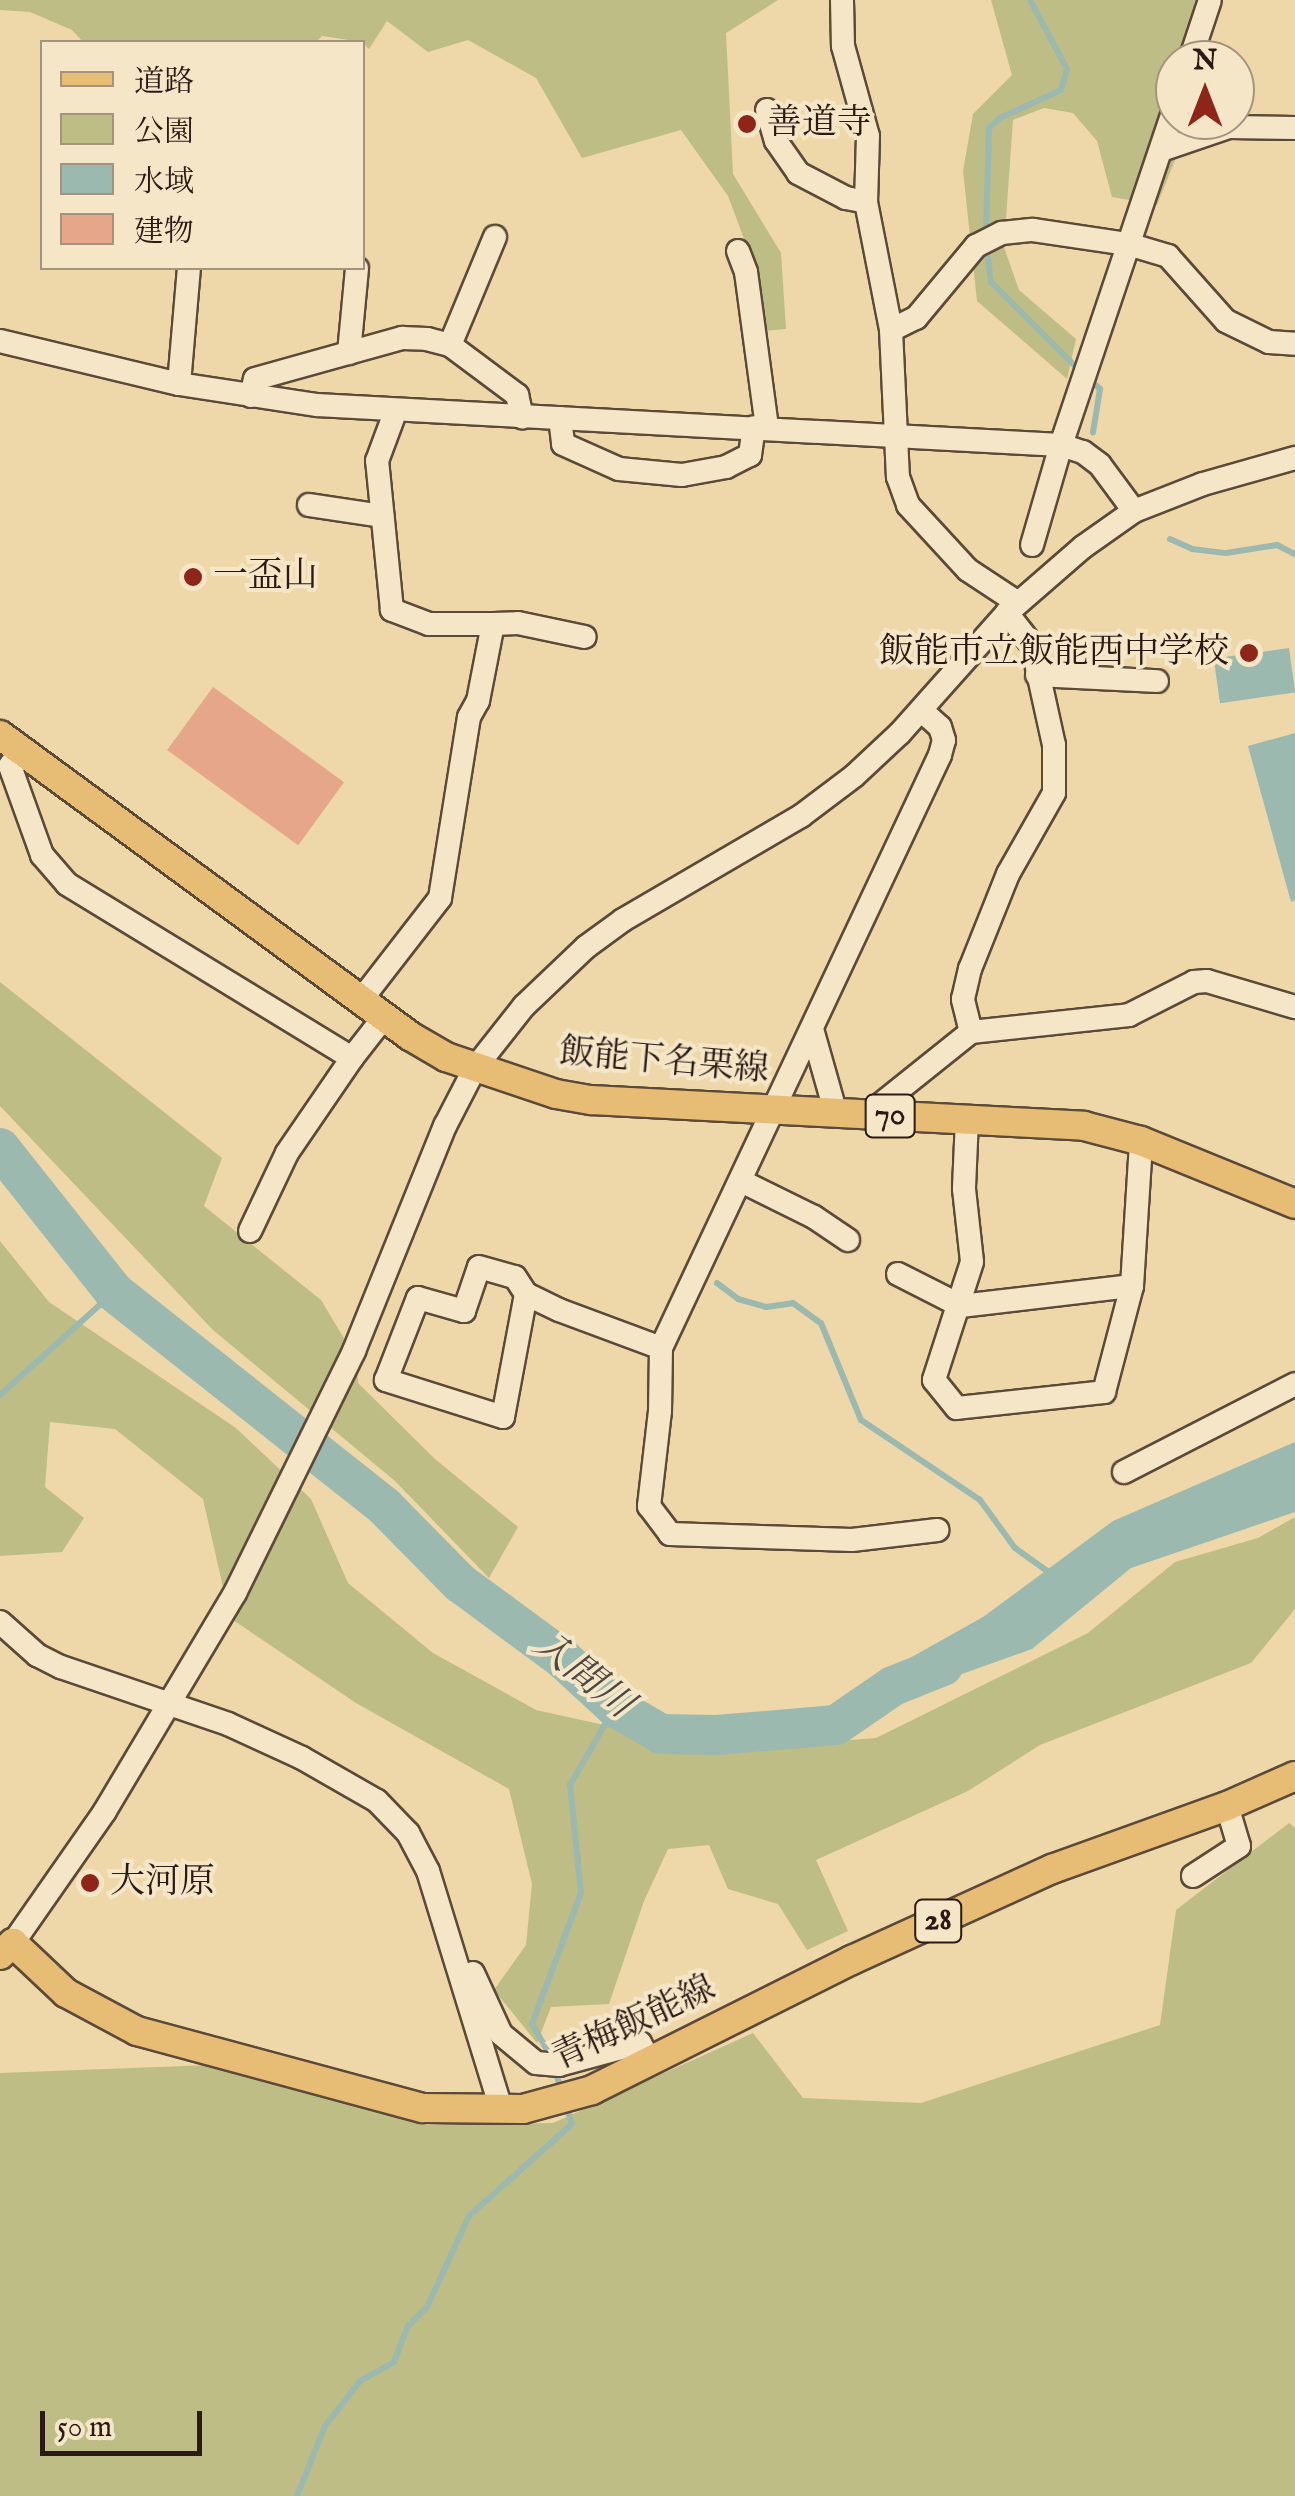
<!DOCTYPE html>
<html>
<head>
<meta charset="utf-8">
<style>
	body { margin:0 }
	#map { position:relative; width:1295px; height:2496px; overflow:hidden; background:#eed8a9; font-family:"IM FELL English","Noto Serif JP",serif }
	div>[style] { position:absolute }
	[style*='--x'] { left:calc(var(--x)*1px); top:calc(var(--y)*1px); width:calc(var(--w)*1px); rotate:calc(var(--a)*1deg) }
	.green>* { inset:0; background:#bebd85 }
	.water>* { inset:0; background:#9bb9af; transform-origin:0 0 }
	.stream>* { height:6px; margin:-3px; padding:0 3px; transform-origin:3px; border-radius:3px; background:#9bb9af }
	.river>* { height:40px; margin:-20px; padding:0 20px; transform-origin:20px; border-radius:20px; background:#9bb9af }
	.building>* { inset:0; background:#e6a68a; transform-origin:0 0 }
	.roads { filter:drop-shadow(2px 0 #5c4a39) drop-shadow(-2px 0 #5c4a39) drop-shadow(0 2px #5c4a39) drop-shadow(0 -2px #5c4a39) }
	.minor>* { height:22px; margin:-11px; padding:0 11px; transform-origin:11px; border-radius:11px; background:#f4e6c7 }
	.major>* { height:28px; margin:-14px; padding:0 14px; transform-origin:14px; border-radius:14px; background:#e7bc74 }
	.dots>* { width:28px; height:28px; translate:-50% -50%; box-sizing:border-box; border:5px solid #f4e6c7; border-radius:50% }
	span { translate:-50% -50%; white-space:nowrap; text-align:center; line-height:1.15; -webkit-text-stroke:8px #f4e6c7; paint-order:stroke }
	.shield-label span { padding:2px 8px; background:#f4e6c7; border:2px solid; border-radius:8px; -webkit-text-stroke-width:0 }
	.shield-label { font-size:32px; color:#2b1a14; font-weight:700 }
	.poi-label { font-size:35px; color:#2b1a14 }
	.left { translate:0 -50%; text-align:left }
	.right { translate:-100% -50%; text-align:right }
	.street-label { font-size:35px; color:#2b1a14 }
	.water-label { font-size:38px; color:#4d4a42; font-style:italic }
	.legend { position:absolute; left:40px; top:40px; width:325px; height:230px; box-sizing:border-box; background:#f4e6c7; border:2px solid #a4947f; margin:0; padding:12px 18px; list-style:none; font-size:30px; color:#2b1a14 }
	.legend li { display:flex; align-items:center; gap:20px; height:50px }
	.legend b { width:50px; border:2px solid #a4947f }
	.north { position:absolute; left:1155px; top:40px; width:100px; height:100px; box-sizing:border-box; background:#f4e6c7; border:2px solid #a4947f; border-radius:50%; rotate:0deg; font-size:28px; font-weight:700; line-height:40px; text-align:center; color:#2b1a14 }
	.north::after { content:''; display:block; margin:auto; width:35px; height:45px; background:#8f2418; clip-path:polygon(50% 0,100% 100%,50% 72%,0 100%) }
	.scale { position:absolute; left:40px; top:2411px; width:162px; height:45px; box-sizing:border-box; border:5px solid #2b1a14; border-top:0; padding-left:12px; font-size:30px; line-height:35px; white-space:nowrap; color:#2b1a14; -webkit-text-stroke:8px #f4e6c7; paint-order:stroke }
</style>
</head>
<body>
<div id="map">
	<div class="green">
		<div style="clip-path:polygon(0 0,778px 0,726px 33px,733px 174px,781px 253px,786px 329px,764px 331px,749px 252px,728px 196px,681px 130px,582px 158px,536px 78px,468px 40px,428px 52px,387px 21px,369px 49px,362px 42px,322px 36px,316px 42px,83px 42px,72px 30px,30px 12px,0 10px)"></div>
		<div style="clip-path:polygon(991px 0,1210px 0,1190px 60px,1175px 60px,1177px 155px,1157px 205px,1112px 197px,1097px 141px,1073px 113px,1044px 108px,1013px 120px,1004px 247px,1019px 290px,1076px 339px,1067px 379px,977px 301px,963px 171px,973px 114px,1012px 75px)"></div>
		<div style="clip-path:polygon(0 982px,222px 1158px,204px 1206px,321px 1300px,357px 1360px,358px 1383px,435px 1459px,518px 1527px,489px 1578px,395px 1481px,213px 1330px,0 1106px)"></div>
		<div style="clip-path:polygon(0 1241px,49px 1302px,236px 1428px,311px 1499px,348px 1583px,433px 1653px,536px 1710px,718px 1750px,876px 1738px,1088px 1633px,1175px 1562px,1258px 1538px,1295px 1517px,1295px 1609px,1251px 1663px,1040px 1745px,968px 1791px,816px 1860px,848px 1931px,807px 1950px,778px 1904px,728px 1889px,709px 1845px,668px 1849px,644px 1901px,609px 2004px,551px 2007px,537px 2043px,494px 1990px,526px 1945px,532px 1884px,509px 1789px,356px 1703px,230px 1618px,203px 1499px,115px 1429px,50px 1422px,45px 1487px,84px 1518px,62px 1552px,0 1556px)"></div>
		<div style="clip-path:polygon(1289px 1823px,1295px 1828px,1295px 2496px,0 2496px,0 2073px,237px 2064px,428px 2125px,553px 2123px,753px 2033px,803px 2098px,921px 2103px,1160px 2025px,1176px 1910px)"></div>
	</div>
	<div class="water">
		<div style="left:1289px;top:648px;width:45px;height:76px;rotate:82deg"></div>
		<div style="clip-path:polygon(1295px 733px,1295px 900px,1291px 902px,1248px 746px)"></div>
		<div style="clip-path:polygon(1295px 1442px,1295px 1512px,1131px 1568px,1032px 1649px,900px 1696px,893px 1686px,885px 1672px,983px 1617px,1113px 1521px)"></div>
	</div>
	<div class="stream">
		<div style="--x:986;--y:233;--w:105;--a:-88.4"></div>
		<div style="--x:989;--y:128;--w:15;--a:-42"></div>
		<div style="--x:1000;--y:118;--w:67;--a:-24.7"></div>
		<div style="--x:1061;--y:90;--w:22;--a:-74"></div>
		<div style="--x:1067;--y:69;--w:78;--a:-118.2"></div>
		<div style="--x:986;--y:246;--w:36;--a:82"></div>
		<div style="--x:991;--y:282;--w:126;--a:45"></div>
		<div style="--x:1089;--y:379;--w:15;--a:42"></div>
		<div style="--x:1100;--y:389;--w:44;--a:99.2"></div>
		<div style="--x:1170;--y:539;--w:24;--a:24"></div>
		<div style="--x:1192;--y:549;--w:34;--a:7"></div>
		<div style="--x:1226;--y:553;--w:52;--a:-8.9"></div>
		<div style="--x:1277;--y:545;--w:20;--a:27"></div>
		<div style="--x:717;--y:1283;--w:26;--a:37"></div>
		<div style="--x:738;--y:1299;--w:29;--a:16"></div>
		<div style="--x:766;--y:1307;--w:27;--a:-8"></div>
		<div style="--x:793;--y:1303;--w:34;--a:36"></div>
		<div style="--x:821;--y:1323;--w:105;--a:67.6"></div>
		<div style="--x:861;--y:1420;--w:143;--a:33.9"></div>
		<div style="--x:980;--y:1500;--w:59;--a:53.9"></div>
		<div style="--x:1015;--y:1548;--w:43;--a:35.5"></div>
		<div style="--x:0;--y:1395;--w:154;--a:-42.1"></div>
		<div style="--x:561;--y:2089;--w:36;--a:-108"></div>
		<div style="--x:550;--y:2055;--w:36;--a:-120"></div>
		<div style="--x:532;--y:2024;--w:140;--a:-69.5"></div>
		<div style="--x:581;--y:1893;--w:109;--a:-95.8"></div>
		<div style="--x:570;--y:1785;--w:90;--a:-60"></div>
		<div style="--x:297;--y:2496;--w:75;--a:-68.2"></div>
		<div style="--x:325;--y:2426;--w:57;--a:-52.1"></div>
		<div style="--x:360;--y:2381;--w:39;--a:-29"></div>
		<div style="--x:394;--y:2362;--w:39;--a:-69"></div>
		<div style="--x:408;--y:2326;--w:27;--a:-45"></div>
		<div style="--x:427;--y:2307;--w:100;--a:-65.2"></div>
		<div style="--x:469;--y:2216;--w:138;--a:-41.8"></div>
		<div style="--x:572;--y:2124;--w:19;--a:-108"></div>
	</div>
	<div class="river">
		<div style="--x:0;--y:1148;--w:184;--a:51.6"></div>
		<div style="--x:114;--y:1292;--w:346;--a:38.4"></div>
		<div style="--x:385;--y:1507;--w:107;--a:45.4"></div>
		<div style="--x:460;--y:1583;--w:128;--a:36.4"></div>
		<div style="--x:563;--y:1659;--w:71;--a:42.7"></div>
		<div style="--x:615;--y:1707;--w:53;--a:30.4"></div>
		<div style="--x:661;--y:1734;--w:56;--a:1"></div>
		<div style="--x:717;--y:1735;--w:119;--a:-4.8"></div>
		<div style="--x:836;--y:1725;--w:69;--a:-34.4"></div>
		<div style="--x:893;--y:1686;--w:54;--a:-21.8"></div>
	</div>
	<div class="building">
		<div style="left:213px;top:687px;width:162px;height:78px;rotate:36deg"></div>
	</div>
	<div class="roads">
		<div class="minor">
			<div style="--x:842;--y:0;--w:46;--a:88.8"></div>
			<div style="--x:843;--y:46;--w:93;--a:74.5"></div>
			<div style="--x:868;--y:136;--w:66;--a:91.7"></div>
			<div style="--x:866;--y:202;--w:130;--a:78.9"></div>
			<div style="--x:891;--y:330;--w:147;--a:87.3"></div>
			<div style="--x:898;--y:477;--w:30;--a:70"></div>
			<div style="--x:908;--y:505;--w:88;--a:47.3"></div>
			<div style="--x:968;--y:570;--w:60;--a:33.4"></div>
			<div style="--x:1190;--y:60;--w:63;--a:-71.6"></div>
			<div style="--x:767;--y:110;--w:32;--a:74"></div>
			<div style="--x:776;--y:141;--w:39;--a:55"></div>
			<div style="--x:798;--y:173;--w:54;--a:27.5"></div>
			<div style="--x:846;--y:198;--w:20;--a:11"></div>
			<div style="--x:1161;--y:150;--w:72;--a:-18.7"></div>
			<div style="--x:1229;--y:127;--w:66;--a:0.9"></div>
			<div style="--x:738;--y:251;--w:22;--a:69"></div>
			<div style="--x:746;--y:272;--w:157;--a:82.3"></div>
			<div style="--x:891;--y:330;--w:28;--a:-26"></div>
			<div style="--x:916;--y:318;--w:94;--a:-50.2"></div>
			<div style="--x:976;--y:246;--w:29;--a:-27"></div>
			<div style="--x:1002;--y:233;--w:31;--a:-6"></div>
			<div style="--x:1033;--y:230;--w:96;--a:8.4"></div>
			<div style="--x:1128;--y:244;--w:42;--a:16.7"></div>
			<div style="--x:1168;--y:256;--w:87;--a:48.3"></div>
			<div style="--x:1226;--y:321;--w:48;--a:26"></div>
			<div style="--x:1269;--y:342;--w:26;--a:4"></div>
			<div style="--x:0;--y:341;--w:184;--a:13.5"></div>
			<div style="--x:179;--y:384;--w:140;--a:8.7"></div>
			<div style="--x:317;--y:405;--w:745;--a:3.08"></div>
			<div style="--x:1061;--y:445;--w:23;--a:18"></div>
			<div style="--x:1083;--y:452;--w:21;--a:37"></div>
			<div style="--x:1100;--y:465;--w:57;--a:53.5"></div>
			<div style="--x:450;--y:345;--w:117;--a:-67.4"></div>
			<div style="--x:349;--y:353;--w:85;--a:-84.6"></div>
			<div style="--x:179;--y:384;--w:116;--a:-85.1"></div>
			<div style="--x:251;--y:396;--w:17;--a:-77"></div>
			<div style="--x:255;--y:379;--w:153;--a:-15.6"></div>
			<div style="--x:402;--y:338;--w:25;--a:2"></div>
			<div style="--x:427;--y:339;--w:24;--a:15"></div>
			<div style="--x:450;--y:345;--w:84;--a:36.7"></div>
			<div style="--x:517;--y:395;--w:23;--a:77"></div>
			<div style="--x:560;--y:418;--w:26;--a:83"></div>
			<div style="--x:563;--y:444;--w:61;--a:24.1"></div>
			<div style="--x:619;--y:469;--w:63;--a:5.4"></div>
			<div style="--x:682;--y:475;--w:45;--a:-10.3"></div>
			<div style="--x:726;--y:467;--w:27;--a:-27"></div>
			<div style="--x:750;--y:455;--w:28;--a:-82"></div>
			<div style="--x:309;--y:505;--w:74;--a:8.6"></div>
			<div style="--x:1032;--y:545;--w:104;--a:-73.8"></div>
			<div style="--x:1061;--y:445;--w:358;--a:-71.4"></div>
			<div style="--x:493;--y:624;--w:25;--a:-2"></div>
			<div style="--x:518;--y:623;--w:68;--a:11.8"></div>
			<div style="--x:1037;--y:675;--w:120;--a:2.9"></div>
			<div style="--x:921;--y:710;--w:25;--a:42"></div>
			<div style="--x:940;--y:727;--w:14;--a:73"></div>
			<div style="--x:944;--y:740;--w:16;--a:105"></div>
			<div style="--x:940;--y:755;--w:655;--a:115.2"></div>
			<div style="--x:661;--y:1348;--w:63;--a:90.9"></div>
			<div style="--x:660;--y:1411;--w:96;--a:96.6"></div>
			<div style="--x:649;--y:1506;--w:35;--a:53"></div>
			<div style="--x:670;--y:1534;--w:182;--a:1.9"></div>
			<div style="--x:852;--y:1540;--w:86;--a:-6.7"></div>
			<div style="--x:21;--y:750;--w:19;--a:125"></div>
			<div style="--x:10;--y:766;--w:95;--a:70.2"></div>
			<div style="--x:42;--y:855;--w:38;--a:49"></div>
			<div style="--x:67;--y:884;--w:334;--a:31.4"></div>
			<div style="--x:352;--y:1058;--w:52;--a:-52"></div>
			<div style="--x:361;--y:1000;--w:129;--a:-52.2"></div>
			<div style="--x:440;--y:898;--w:183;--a:-80.9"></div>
			<div style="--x:469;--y:717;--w:18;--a:-61"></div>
			<div style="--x:478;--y:701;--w:78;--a:-79"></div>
			<div style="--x:493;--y:624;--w:64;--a:180"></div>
			<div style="--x:429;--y:624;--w:40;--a:-159"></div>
			<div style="--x:392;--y:610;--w:150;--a:-95.7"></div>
			<div style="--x:377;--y:461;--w:54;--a:-69.6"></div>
			<div style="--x:812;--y:1029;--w:88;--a:74.2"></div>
			<div style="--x:971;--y:1032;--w:159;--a:-6.1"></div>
			<div style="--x:1129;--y:1015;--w:73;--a:-26.9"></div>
			<div style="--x:1194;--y:982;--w:13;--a:-4"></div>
			<div style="--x:1207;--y:981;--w:92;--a:16.5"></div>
			<div style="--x:866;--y:1116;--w:134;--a:-38.7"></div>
			<div style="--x:971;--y:1032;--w:34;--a:-104"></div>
			<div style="--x:963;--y:999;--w:31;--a:-77"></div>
			<div style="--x:970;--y:969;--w:102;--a:-68.2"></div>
			<div style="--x:1008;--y:874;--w:93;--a:-60.4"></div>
			<div style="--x:1054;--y:793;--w:48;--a:-90"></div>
			<div style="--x:1054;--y:745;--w:102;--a:-102.4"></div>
			<div style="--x:1032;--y:645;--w:41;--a:-128"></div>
			<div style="--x:967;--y:1119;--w:70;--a:92.5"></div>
			<div style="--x:964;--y:1189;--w:73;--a:83.7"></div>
			<div style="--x:972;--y:1262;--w:124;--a:107.9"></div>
			<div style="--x:934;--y:1380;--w:36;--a:51"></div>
			<div style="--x:957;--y:1408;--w:148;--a:-6.2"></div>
			<div style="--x:1104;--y:1392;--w:110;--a:-75.2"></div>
			<div style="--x:1132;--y:1286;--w:145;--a:-86.4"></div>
			<div style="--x:741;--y:1181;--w:81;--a:26.3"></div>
			<div style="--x:814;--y:1217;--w:41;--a:34.1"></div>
			<div style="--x:250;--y:1231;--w:86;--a:-64.6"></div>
			<div style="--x:287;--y:1153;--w:115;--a:-55.6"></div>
			<div style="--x:898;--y:1274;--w:71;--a:26.9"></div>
			<div style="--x:961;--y:1306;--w:172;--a:-6.7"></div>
			<div style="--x:526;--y:1294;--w:125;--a:100.6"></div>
			<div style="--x:503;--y:1417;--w:123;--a:-162.5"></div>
			<div style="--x:386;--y:1380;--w:88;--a:-68.7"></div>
			<div style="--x:418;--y:1298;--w:48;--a:15.8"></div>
			<div style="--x:464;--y:1311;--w:46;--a:-71.2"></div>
			<div style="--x:479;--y:1267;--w:37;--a:16"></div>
			<div style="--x:515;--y:1277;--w:20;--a:57"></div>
			<div style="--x:526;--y:1294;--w:37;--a:26"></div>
			<div style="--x:559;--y:1310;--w:109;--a:20.4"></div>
			<div style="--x:1124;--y:1472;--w:192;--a:-27.2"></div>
			<div style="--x:0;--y:1622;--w:50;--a:41.7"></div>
			<div style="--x:37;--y:1655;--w:27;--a:27"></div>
			<div style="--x:61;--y:1667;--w:176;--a:18.8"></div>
			<div style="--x:228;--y:1724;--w:81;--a:24.7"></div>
			<div style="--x:302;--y:1758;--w:86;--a:29.8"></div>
			<div style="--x:377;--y:1801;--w:45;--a:45.9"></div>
			<div style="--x:408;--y:1833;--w:43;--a:62.2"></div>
			<div style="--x:428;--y:1871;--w:251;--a:72.9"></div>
			<div style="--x:1193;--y:1876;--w:55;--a:-33.1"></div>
			<div style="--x:1239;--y:1846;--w:42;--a:-106.7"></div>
			<div style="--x:13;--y:1943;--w:161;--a:-55.1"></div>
			<div style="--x:105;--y:1811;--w:254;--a:-59.2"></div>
			<div style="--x:235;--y:1593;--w:270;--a:-63.8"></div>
			<div style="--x:354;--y:1351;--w:243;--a:-68"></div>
			<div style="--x:445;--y:1126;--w:65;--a:-62.7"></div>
			<div style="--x:475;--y:1068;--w:79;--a:-51.7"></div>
			<div style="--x:524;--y:1006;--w:86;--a:-43.6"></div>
			<div style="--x:586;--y:947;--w:46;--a:-36.1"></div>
			<div style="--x:623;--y:920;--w:206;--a:-30.3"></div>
			<div style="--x:801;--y:816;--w:66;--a:-37"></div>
			<div style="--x:854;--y:776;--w:63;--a:-43.1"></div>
			<div style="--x:900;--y:733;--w:161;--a:-48.3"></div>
			<div style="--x:1007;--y:613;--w:101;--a:-41"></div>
			<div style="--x:1083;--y:547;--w:62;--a:-35.2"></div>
			<div style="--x:1134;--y:511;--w:74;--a:-21.4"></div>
			<div style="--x:1203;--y:484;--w:96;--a:-15.8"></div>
			<div style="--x:473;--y:1973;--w:67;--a:65.3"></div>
			<div style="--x:501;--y:2034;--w:45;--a:39.6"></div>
			<div style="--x:536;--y:2063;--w:23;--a:5"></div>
			<div style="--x:559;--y:2065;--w:84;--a:-15.2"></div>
			<div style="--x:640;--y:2043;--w:23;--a:61"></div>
		</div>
		<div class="major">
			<div style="--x:0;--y:735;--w:509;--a:36.28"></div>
			<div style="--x:410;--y:1036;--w:42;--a:30.3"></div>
			<div style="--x:446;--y:1057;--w:116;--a:18.6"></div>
			<div style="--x:556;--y:1094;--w:36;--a:10"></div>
			<div style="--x:591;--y:1100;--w:494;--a:3"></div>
			<div style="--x:1084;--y:1126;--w:59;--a:14.7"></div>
			<div style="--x:1141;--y:1141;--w:166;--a:22.2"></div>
			<div style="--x:0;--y:1955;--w:18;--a:-43"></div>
			<div style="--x:13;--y:1943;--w:73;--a:43.3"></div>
			<div style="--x:66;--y:1993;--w:81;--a:28.2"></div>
			<div style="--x:137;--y:2031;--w:296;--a:15.1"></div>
			<div style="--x:423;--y:2108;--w:100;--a:0.6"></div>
			<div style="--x:523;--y:2109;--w:72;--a:-15.4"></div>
			<div style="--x:592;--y:2090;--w:291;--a:-26.6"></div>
			<div style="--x:852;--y:1960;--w:220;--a:-24.5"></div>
			<div style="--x:1052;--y:1869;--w:186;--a:-19.8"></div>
			<div style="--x:1227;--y:1806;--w:74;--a:-23.8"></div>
		</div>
	</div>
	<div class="dots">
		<div style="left:747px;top:124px;background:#8f2418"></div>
		<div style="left:193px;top:577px;background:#8f2418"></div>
		<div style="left:1249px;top:653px;background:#8f2418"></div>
		<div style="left:90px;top:1883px;background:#8f2418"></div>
	</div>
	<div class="shield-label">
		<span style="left:890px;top:1116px">70</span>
		<span style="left:938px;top:1921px">28</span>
	</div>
	<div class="poi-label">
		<span class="left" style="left:767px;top:124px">善道寺</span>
		<span class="left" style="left:213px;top:577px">一盃山</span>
		<span class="right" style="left:1229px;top:653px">飯能市立飯能西中学校</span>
		<span class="left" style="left:110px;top:1883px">大河原</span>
	</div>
	<div class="street-label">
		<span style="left:664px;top:1062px;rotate:5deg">飯能下名栗線</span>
		<span style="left:634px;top:2024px;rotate:-25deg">青梅飯能線</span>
	</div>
	<div class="water-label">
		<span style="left:582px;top:1676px;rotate:38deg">入間川</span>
	</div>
	<ul class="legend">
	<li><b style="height:12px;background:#e7bc74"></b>道路</li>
	<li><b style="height:28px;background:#bebd85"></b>公園</li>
	<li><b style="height:28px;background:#9bb9af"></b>水域</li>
	<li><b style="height:28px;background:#e6a68a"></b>建物</li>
	</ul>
	<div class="north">N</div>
	<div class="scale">50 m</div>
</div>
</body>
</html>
